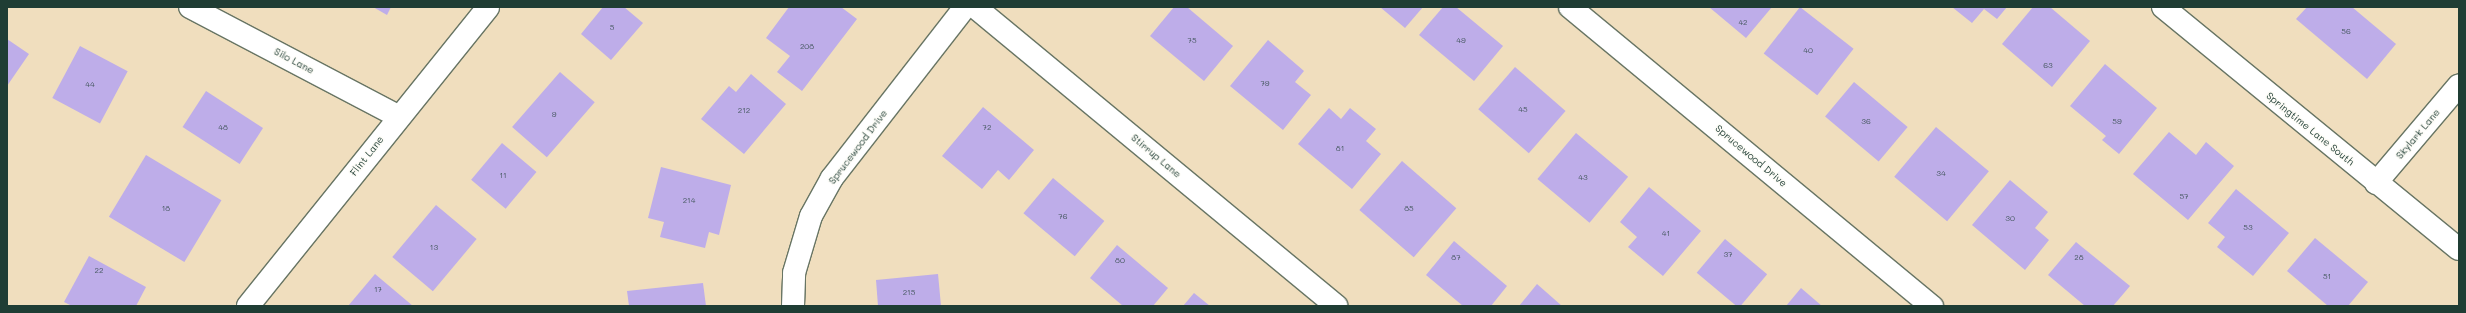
<!DOCTYPE html>
<html>
<head>
<meta charset="utf-8">
<style>
	body { margin:0 }
	#map { position:relative; width:2466px; height:313px; overflow:hidden; background:#f0debe; font-family:Mali,sans-serif }
	div>[style] { position:absolute }
	[style*='--x'] { left:calc(var(--x)*1px); top:calc(var(--y)*1px); width:calc(var(--w)*1px); rotate:calc(var(--a)*1deg) }
	.building>* { inset:0; background:#beade9; transform-origin:0 0 }
	.roads { filter:drop-shadow(1px 0 #687564) drop-shadow(-1px 0 #687564) drop-shadow(0 1px #687564) drop-shadow(0 -1px #687564) }
	.street>* { height:22px; margin:-11px; padding:0 11px; transform-origin:11px; border-radius:11px; background:#fff }
	span { translate:-50% -50%; white-space:nowrap; text-align:center; line-height:1.15; -webkit-text-stroke:3px #fdfcf7; paint-order:stroke }
	.number-label { font-size:8px; color:#475961 }
	.number-label span { -webkit-text-stroke-width:0 }
	.street-label { font-size:10px; color:#1f3d34 }
	.frame { position:absolute; inset:0; border:8px solid #1f3d34; pointer-events:none }
</style>
</head>
<body>
<div id="map">
	<div class="building">
		<div style="clip-path:polygon(373px 7px,391px 7px,387px 15px)"></div>
		<div style="clip-path:polygon(603px 7px,624px 7px,643px 23px,611px 60px,581px 34px)"></div>
		<div style="clip-path:polygon(789px 7px,841px 7px,857px 19px,802px 91px,777px 72px,790px 56px,766px 38px)"></div>
		<div style="clip-path:polygon(1174px 7px,1187px 7px,1233px 46px,1204px 81px,1150px 36px)"></div>
		<div style="clip-path:polygon(1380px 7px,1423px 7px,1405px 28px)"></div>
		<div style="clip-path:polygon(1443px 7px,1456px 7px,1503px 46px,1474px 81px,1419px 35px)"></div>
		<div style="clip-path:polygon(1709px 7px,1772px 7px,1746px 38px)"></div>
		<div style="left:1800px;top:7px;width:68px;height:59px;rotate:38deg"></div>
		<div style="clip-path:polygon(1952px 7px,2007px 7px,1997px 19px,1984px 9px,1972px 23px)"></div>
		<div style="clip-path:polygon(2033px 7px,2050px 7px,2090px 41px,2052px 87px,2002px 44px)"></div>
		<div style="clip-path:polygon(2307px 7px,2352px 7px,2396px 44px,2367px 79px,2296px 19px)"></div>
		<div style="clip-path:polygon(7px 39px,29px 54px,7px 86px)"></div>
		<div style="clip-path:polygon(1268px 40px,1304px 71px,1295px 82px,1311px 95px,1283px 130px,1230px 86px)"></div>
		<div style="left:80px;top:46px;width:54px;height:59px;rotate:28deg"></div>
		<div style="clip-path:polygon(2105px 64px,2157px 108px,2119px 154px,2102px 140px,2106px 136px,2070px 106px)"></div>
		<div style="left:1515px;top:67px;width:67px;height:56px;rotate:41deg"></div>
		<div style="left:560px;top:72px;width:46px;height:73px;rotate:41deg"></div>
		<div style="clip-path:polygon(751px 74px,786px 104px,744px 154px,701px 119px,729px 86px,736px 92px)"></div>
		<div style="left:1854px;top:82px;width:70px;height:45px;rotate:40deg"></div>
		<div style="left:206px;top:91px;width:68px;height:43px;rotate:33deg"></div>
		<div style="clip-path:polygon(983px 107px,1034px 150px,1009px 180px,998px 170px,982px 189px,942px 156px)"></div>
		<div style="clip-path:polygon(1329px 108px,1341px 119px,1350px 108px,1376px 129px,1366px 141px,1381px 154px,1352px 189px,1298px 144px)"></div>
		<div style="left:1936px;top:127px;width:69px;height:65px;rotate:40deg"></div>
		<div style="clip-path:polygon(2169px 132px,2196px 155px,2206px 142px,2234px 166px,2188px 220px,2133px 174px)"></div>
		<div style="left:1576px;top:133px;width:68px;height:60px;rotate:40deg"></div>
		<div style="left:502px;top:143px;width:45px;height:48px;rotate:40deg"></div>
		<div style="left:146px;top:155px;width:88px;height:72px;rotate:31deg"></div>
		<div style="left:1402px;top:161px;width:72px;height:65px;rotate:41deg"></div>
		<div style="clip-path:polygon(661px 167px,731px 185px,719px 235px,709px 232px,705px 248px,660px 237px,664px 222px,648px 218px)"></div>
		<div style="left:1053px;top:178px;width:67px;height:46px;rotate:40deg"></div>
		<div style="clip-path:polygon(2010px 180px,2048px 212px,2035px 228px,2049px 240px,2025px 270px,1972px 225px)"></div>
		<div style="clip-path:polygon(1649px 187px,1701px 231px,1663px 276px,1628px 247px,1637px 237px,1620px 222px)"></div>
		<div style="clip-path:polygon(2236px 189px,2289px 233px,2253px 276px,2217px 247px,2225px 237px,2208px 223px)"></div>
		<div style="left:436px;top:205px;width:53px;height:68px;rotate:40deg"></div>
		<div style="clip-path:polygon(2315px 238px,2368px 282px,2348px 306px,2328px 306px,2287px 271px)"></div>
		<div style="left:1725px;top:239px;width:55px;height:44px;rotate:40deg"></div>
		<div style="clip-path:polygon(1454px 241px,1507px 286px,1491px 306px,1463px 306px,1426px 275px)"></div>
		<div style="clip-path:polygon(2076px 242px,2130px 286px,2113px 306px,2085px 306px,2048px 275px)"></div>
		<div style="clip-path:polygon(1117px 245px,1168px 288px,1153px 306px,1123px 306px,1090px 278px)"></div>
		<div style="clip-path:polygon(89px 256px,146px 287px,136px 306px,72px 306px,64px 302px)"></div>
		<div style="clip-path:polygon(375px 274px,413px 306px,348px 306px)"></div>
		<div style="clip-path:polygon(938px 274px,941px 306px,878px 306px,876px 280px)"></div>
		<div style="clip-path:polygon(703px 283px,706px 306px,629px 306px,627px 291px)"></div>
		<div style="clip-path:polygon(1537px 284px,1562px 306px,1519px 306px)"></div>
		<div style="clip-path:polygon(1801px 288px,1822px 306px,1786px 306px)"></div>
		<div style="clip-path:polygon(1194px 293px,1210px 306px,1183px 306px)"></div>
	</div>
	<div class="roads">
		<div class="street">
			<div style="--x:190;--y:7;--w:235;--a:27.7"></div>
			<div style="--x:975;--y:7;--w:469;--a:39.6"></div>
			<div style="--x:1570;--y:7;--w:470;--a:39.6"></div>
			<div style="--x:2163;--y:7;--w:382;--a:39.3"></div>
			<div style="--x:2376;--y:183;--w:128;--a:-49.7"></div>
			<div style="--x:248;--y:306;--w:383;--a:-51.2"></div>
			<div style="--x:793;--y:306;--w:33;--a:-88"></div>
			<div style="--x:794;--y:273;--w:59;--a:-73.4"></div>
			<div style="--x:811;--y:216;--w:43;--a:-61.1"></div>
			<div style="--x:832;--y:178;--w:217;--a:-52.1"></div>
		</div>
	</div>
	<div class="number-label">
		<span style="left:1743px;top:23px">42</span>
		<span style="left:612px;top:28px">5</span>
		<span style="left:2346px;top:32px">56</span>
		<span style="left:1192px;top:41px">75</span>
		<span style="left:1461px;top:41px">49</span>
		<span style="left:807px;top:47px">208</span>
		<span style="left:1808px;top:51px">40</span>
		<span style="left:2048px;top:66px">63</span>
		<span style="left:1265px;top:84px">79</span>
		<span style="left:90px;top:85px">44</span>
		<span style="left:1523px;top:110px">45</span>
		<span style="left:744px;top:111px">212</span>
		<span style="left:554px;top:115px">9</span>
		<span style="left:1866px;top:122px">36</span>
		<span style="left:2117px;top:122px">59</span>
		<span style="left:223px;top:128px">48</span>
		<span style="left:987px;top:128px">72</span>
		<span style="left:1340px;top:149px">81</span>
		<span style="left:1941px;top:174px">34</span>
		<span style="left:503px;top:176px">11</span>
		<span style="left:1583px;top:178px">43</span>
		<span style="left:2184px;top:197px">57</span>
		<span style="left:689px;top:201px">214</span>
		<span style="left:166px;top:209px">18</span>
		<span style="left:1409px;top:209px">85</span>
		<span style="left:1063px;top:217px">76</span>
		<span style="left:2010px;top:219px">30</span>
		<span style="left:2248px;top:228px">53</span>
		<span style="left:1666px;top:234px">41</span>
		<span style="left:434px;top:248px">13</span>
		<span style="left:1728px;top:255px">37</span>
		<span style="left:1456px;top:258px">87</span>
		<span style="left:2079px;top:258px">28</span>
		<span style="left:1120px;top:261px">80</span>
		<span style="left:99px;top:271px">22</span>
		<span style="left:2327px;top:277px">51</span>
		<span style="left:378px;top:290px">17</span>
		<span style="left:909px;top:293px">215</span>
	</div>
	<div class="street-label">
		<span style="left:294px;top:61px;rotate:28deg">Silo Lane</span>
		<span style="left:2310px;top:129px;rotate:39deg">Springtime Lane South</span>
		<span style="left:2418px;top:134px;rotate:-50deg">Skylark Lane</span>
		<span style="left:858px;top:147px;rotate:-53deg">Sprucewood Drive</span>
		<span style="left:367px;top:156px;rotate:-52deg">Flint Lane</span>
		<span style="left:1156px;top:156px;rotate:40deg">Stirrup Lane</span>
		<span style="left:1751px;top:156px;rotate:40deg">Sprucewood Drive</span>
	</div>
	<div class="frame"></div>
</div>
</body>
</html>
